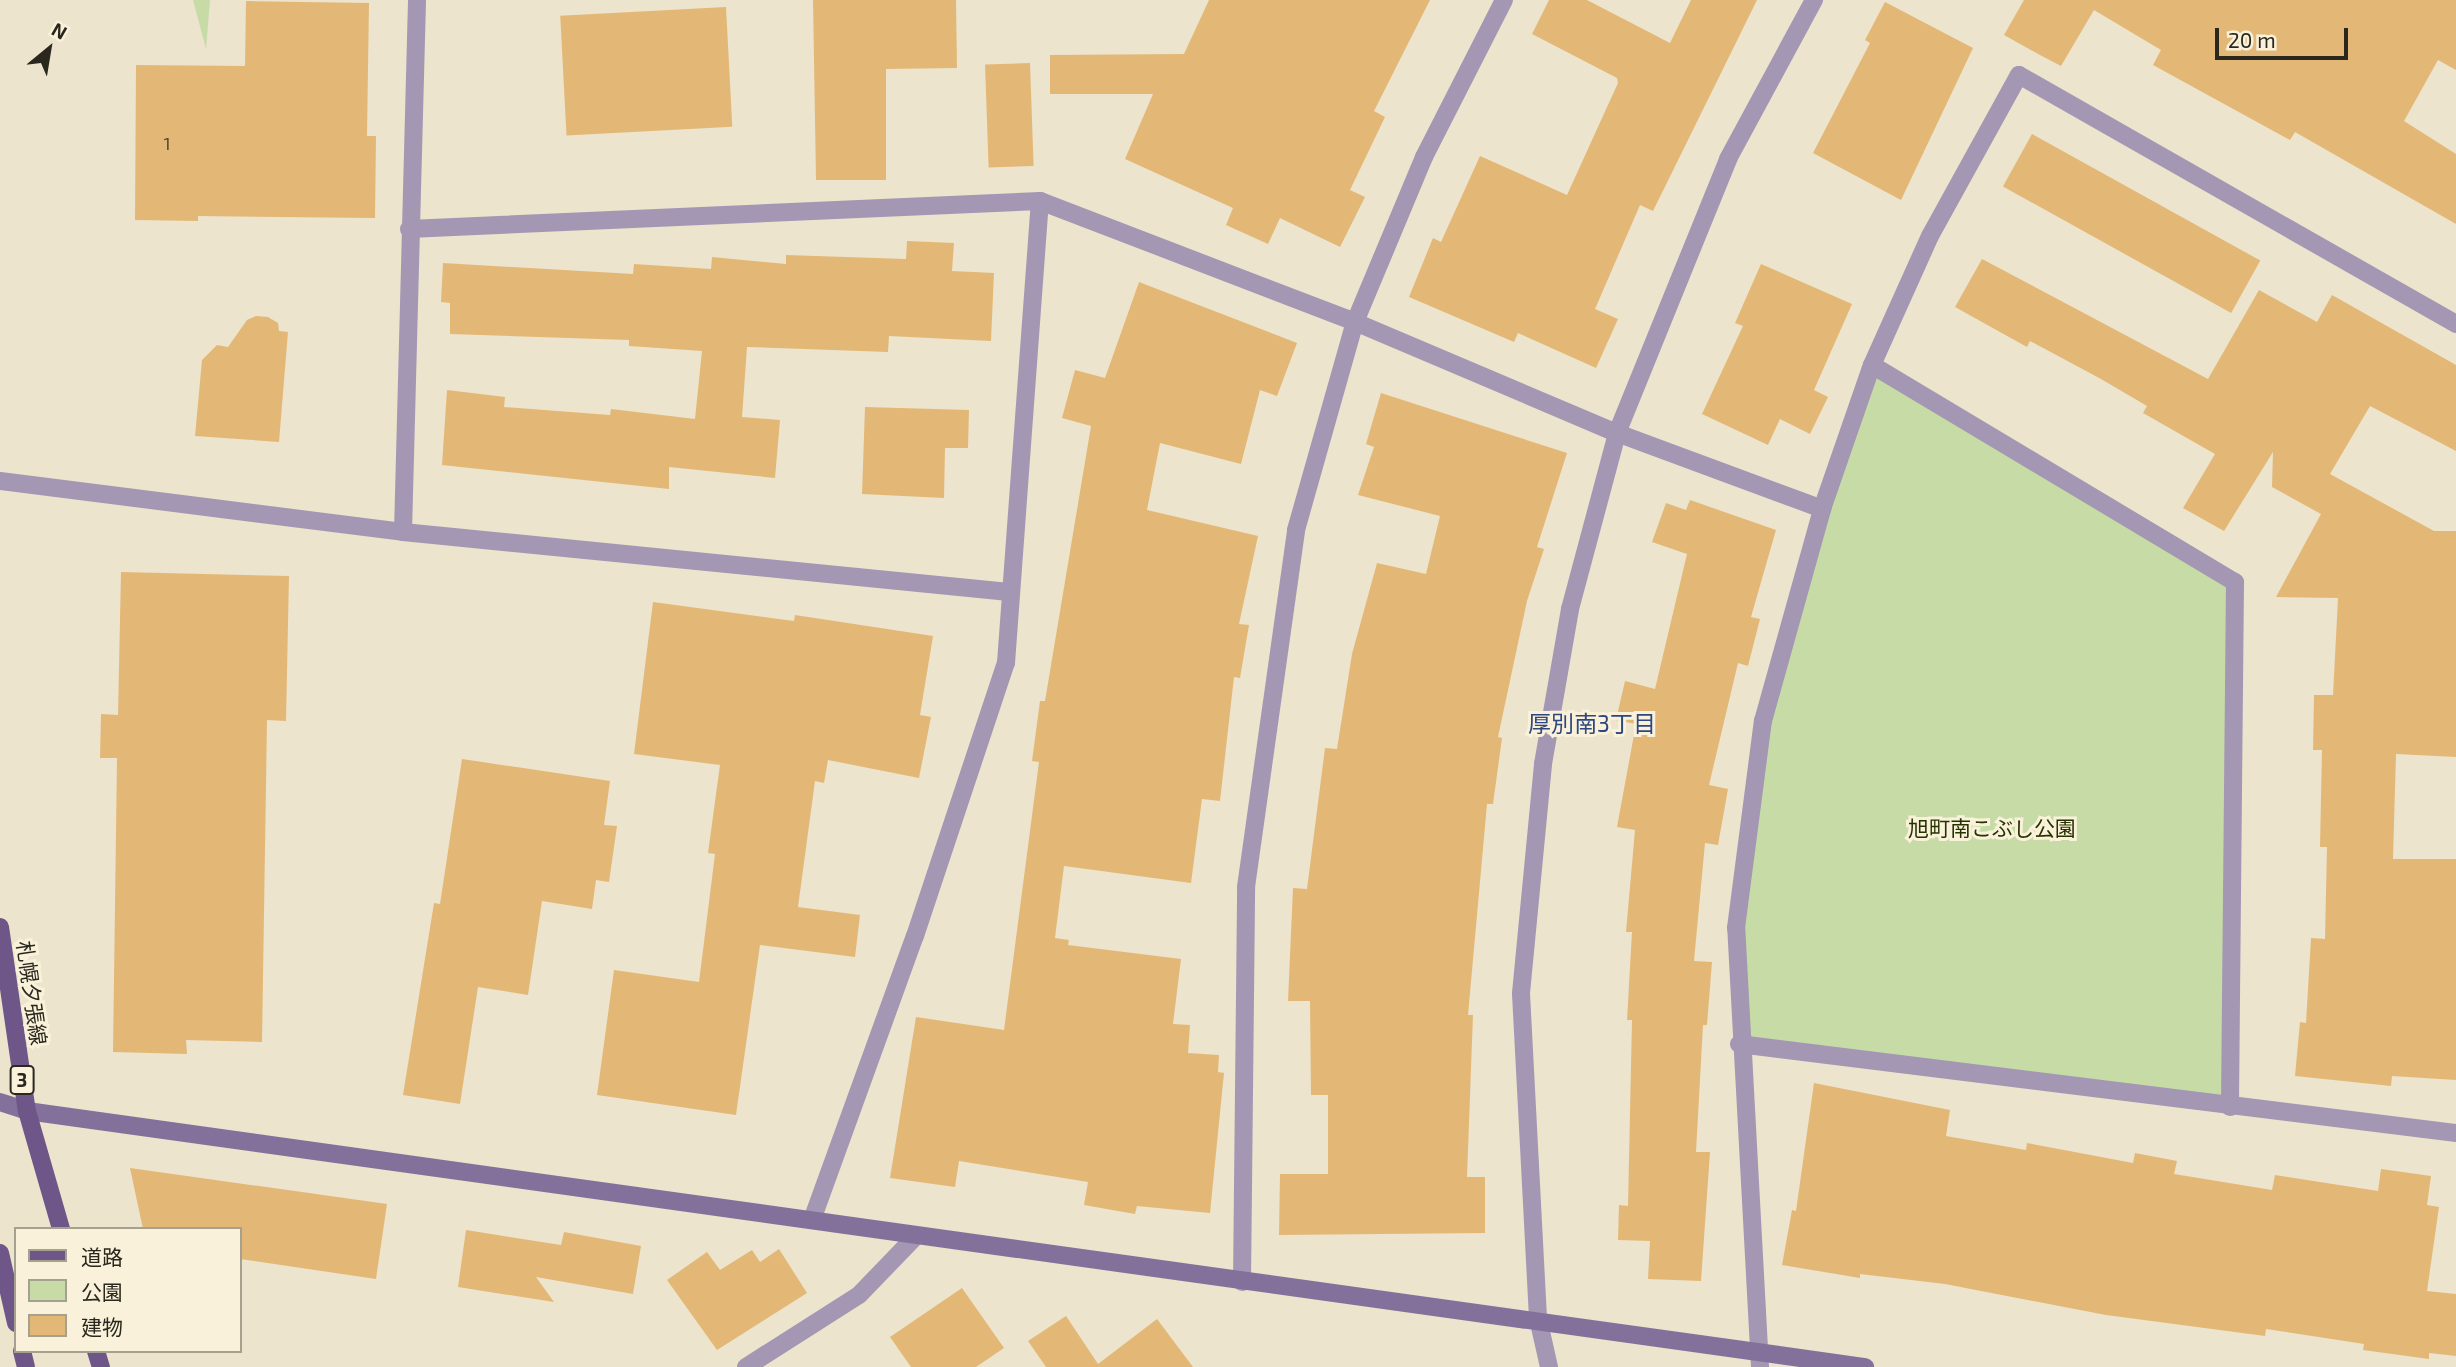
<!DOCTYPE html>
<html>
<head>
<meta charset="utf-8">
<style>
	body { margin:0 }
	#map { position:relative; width:2456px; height:1367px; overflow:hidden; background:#ece4cc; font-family:"Exo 2","Noto Sans JP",sans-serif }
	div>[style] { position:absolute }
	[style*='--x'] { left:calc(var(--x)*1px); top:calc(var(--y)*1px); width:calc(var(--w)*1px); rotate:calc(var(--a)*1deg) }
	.green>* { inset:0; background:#c7dba7 }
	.building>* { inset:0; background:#e3b877; transform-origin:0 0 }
	.street>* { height:18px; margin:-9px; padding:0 9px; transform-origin:9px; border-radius:9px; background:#a397b4 }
	.secondary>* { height:18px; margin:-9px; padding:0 9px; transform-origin:9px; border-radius:9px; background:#84719b }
	.primary>* { height:18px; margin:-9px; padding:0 9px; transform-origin:9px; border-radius:9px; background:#6e5689 }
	span { translate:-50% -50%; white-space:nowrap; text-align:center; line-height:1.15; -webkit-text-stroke:6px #f9f1d9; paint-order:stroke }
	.number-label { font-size:18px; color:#584b34 }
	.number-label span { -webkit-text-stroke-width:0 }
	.shield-label span { padding:2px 5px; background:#f9f1d9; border:2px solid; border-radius:5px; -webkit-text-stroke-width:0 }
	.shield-label { font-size:19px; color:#2a271e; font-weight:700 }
	.park-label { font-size:21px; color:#253300 }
	.street-label { font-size:21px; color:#2a271e }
	.neighbourhood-label { font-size:23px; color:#2f4780 }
	.legend { position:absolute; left:14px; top:1227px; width:228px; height:126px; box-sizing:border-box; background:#f9f1d9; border:2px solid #a6a08e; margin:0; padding:9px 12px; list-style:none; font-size:21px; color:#2a271e }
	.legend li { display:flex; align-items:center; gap:14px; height:35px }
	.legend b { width:35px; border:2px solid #a6a08e }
	.north { position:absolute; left:14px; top:14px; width:70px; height:70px; -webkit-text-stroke:5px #f9f1d9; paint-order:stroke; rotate:30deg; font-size:19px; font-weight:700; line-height:28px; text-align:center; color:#2a271e }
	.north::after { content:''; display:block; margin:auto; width:24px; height:32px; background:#2a271e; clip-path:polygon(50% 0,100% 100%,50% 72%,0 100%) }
	.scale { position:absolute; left:2215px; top:28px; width:133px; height:32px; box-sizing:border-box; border:4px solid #2a271e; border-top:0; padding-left:9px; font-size:21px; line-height:24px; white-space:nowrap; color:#2a271e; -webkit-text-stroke:5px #f9f1d9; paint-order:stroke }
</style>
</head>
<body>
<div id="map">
	<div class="green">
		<div style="clip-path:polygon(193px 0,210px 0,206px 49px)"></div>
		<div style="clip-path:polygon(1872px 365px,2235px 582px,2230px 1107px,1739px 1044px,1736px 928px,1763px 721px)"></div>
	</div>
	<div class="building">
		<div style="clip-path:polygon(813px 0,956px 0,957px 68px,886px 69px,886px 180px,816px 180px)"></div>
		<div style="clip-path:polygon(1209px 0,1430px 0,1374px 111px,1385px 117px,1350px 190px,1365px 197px,1340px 247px,1280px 218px,1268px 244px,1226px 225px,1233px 208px,1125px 159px,1153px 94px,1050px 94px,1050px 55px,1184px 54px)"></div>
		<div style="clip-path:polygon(1549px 0,1587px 0,1670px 43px,1691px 0,1757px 0,1653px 211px,1640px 205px,1595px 309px,1618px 319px,1596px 368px,1518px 333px,1514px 342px,1409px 297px,1433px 238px,1441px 242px,1480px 156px,1567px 195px,1618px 83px,1617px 78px,1532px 34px)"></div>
		<div style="clip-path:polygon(2024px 0,2456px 0,2456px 70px,2438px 60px,2404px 121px,2456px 154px,2456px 224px,2295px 132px,2290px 140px,2153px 65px,2161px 50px,2094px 10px,2061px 66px,2040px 55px,2004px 35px)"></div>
		<div style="clip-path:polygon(246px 1px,369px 3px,367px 136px,376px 136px,375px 218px,198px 216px,198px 221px,135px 220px,136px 65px,245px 66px)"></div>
		<div style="clip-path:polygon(1885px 2px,1973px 48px,1901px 200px,1813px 153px,1870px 43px,1865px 40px)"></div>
		<div style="left:726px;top:7px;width:120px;height:166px;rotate:87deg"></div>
		<div style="left:1030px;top:63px;width:103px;height:45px;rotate:88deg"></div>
		<div style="left:2032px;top:134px;width:261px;height:60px;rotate:29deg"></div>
		<div style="clip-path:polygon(907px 241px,954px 243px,952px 271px,994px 273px,991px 341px,889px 336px,888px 352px,747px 347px,742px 417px,780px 420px,775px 478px,669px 467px,669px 489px,442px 465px,447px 390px,505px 397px,504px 407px,610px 415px,611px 409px,695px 419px,702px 351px,629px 346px,629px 340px,450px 334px,450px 303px,441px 302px,443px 263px,633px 274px,634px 264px,711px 269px,712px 257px,786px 264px,786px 255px,906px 259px)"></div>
		<div style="clip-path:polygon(1982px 259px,2208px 379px,2259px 290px,2317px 322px,2332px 295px,2456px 365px,2456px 451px,2370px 406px,2330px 474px,2434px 531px,2456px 531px,2456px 757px,2396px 754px,2393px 859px,2456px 859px,2456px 1080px,2392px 1076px,2391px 1086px,2295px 1076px,2300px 1022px,2306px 1023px,2311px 938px,2325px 939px,2327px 847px,2320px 847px,2322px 750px,2313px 750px,2314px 695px,2333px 695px,2338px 598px,2276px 597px,2321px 514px,2272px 487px,2273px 452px,2224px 531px,2183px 508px,2215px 454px,2143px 413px,2147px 406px,2101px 379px,2030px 341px,2027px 347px,1955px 307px)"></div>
		<div style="clip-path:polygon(1761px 264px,1852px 304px,1814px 390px,1828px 397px,1810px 434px,1780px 419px,1768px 445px,1702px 414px,1743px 326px,1735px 323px)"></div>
		<div style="clip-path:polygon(1139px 282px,1297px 343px,1277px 396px,1260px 390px,1241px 464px,1160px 443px,1147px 510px,1258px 536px,1239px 624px,1249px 625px,1240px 678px,1234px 677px,1220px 801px,1202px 799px,1191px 883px,1064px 866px,1055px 938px,1069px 940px,1068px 945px,1181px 959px,1173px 1024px,1190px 1025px,1188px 1053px,1219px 1055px,1218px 1072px,1224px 1073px,1210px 1213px,1137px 1206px,1135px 1214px,1084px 1205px,1088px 1182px,959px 1161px,955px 1187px,890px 1178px,916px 1017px,1004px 1030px,1039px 762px,1032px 761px,1040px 701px,1045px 701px,1091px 426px,1062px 418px,1075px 370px,1105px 378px)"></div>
		<div style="clip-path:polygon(256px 316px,268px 317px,278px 323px,279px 331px,288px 332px,279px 442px,195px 436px,202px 360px,217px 345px,228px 347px,247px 320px)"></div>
		<div style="clip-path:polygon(1381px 393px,1567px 453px,1537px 547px,1544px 549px,1527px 601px,1498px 737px,1502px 738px,1493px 804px,1487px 804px,1468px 1015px,1473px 1015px,1467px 1177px,1485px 1177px,1485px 1233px,1279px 1235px,1280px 1174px,1328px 1174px,1328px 1095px,1311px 1095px,1310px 1001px,1288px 1001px,1293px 888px,1307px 889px,1325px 748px,1337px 749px,1352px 654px,1377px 563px,1426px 574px,1440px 516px,1358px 495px,1374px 447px,1366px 444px)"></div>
		<div style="clip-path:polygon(865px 407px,969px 410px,968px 448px,945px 448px,944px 498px,862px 494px)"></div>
		<div style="clip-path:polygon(1690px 500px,1776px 530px,1751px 617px,1760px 619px,1748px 666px,1738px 663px,1709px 785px,1728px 789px,1718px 845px,1705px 843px,1694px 961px,1712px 962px,1707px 1025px,1703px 1025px,1696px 1152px,1710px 1152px,1701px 1281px,1648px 1279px,1650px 1241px,1618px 1240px,1619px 1205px,1628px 1206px,1632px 1020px,1627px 1020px,1632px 932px,1626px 932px,1635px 830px,1617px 827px,1636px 724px,1616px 720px,1625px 681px,1655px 689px,1687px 554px,1652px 542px,1666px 503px,1686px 510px)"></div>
		<div style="clip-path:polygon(121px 572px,289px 576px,286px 721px,267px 720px,262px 1042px,186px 1040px,187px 1054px,113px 1052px,117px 758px,100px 758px,101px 714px,118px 715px)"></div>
		<div style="clip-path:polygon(653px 602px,794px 621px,795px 615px,933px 636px,920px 715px,931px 717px,919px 778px,828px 760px,824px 783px,815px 781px,798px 907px,860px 915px,855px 957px,760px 945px,736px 1115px,597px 1095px,614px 970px,699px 982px,715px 854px,708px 853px,720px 765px,634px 754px)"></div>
		<div style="clip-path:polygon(462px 759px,610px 781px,604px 825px,617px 826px,609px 882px,596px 880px,592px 909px,542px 901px,528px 995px,478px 987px,460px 1104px,403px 1095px,434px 903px,440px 904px)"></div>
		<div style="clip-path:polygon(1814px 1083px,1950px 1110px,1946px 1136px,2026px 1150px,2027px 1143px,2133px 1163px,2135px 1153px,2177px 1161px,2174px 1174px,2272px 1190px,2275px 1175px,2378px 1191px,2381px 1169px,2431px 1176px,2427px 1205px,2439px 1207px,2427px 1291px,2456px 1294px,2456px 1356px,2429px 1353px,2429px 1359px,2363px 1350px,2364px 1344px,2266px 1329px,2265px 1336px,2106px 1315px,1945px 1284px,1860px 1274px,1860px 1278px,1782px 1265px,1792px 1210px,1796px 1211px)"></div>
		<div style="clip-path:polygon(130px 1168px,387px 1204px,376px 1279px,240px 1259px,240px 1229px,143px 1229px)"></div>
		<div style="clip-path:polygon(466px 1230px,561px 1245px,564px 1232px,641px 1246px,633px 1294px,536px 1277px,554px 1302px,458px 1287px)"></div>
		<div style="clip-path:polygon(779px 1249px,807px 1293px,717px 1350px,667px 1280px,707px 1252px,720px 1270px,752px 1250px,760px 1262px)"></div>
		<div style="clip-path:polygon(962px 1288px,1004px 1348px,976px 1367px,911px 1367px,890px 1337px)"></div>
		<div style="clip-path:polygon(1066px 1316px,1098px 1364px,1157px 1319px,1193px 1367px,1046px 1367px,1028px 1341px)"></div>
	</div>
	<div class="street">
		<div style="--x:409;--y:229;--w:632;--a:-2.54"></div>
		<div style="--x:1040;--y:201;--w:337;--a:21"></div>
		<div style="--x:1355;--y:322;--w:285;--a:23"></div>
		<div style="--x:1617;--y:433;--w:219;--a:20.3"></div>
		<div style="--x:1872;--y:365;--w:423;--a:30.9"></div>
		<div style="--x:2235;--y:582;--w:525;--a:90.55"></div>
		<div style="--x:0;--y:481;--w:406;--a:7.2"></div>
		<div style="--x:403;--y:532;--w:609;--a:5.65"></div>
		<div style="--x:403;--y:532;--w:532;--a:-88.49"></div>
		<div style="--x:1739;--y:1044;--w:723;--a:7.08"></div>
		<div style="--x:812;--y:1220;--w:302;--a:-70.1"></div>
		<div style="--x:915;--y:936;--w:288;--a:-71.6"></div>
		<div style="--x:1006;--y:663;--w:463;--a:-85.8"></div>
		<div style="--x:1242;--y:1282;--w:395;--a:-89.4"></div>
		<div style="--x:1246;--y:887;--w:360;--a:-82"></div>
		<div style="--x:1296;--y:530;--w:216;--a:-74.2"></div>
		<div style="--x:1355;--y:322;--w:179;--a:-67.3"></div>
		<div style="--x:1424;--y:157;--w:176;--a:-63"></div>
		<div style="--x:746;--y:1367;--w:134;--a:-32.5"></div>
		<div style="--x:859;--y:1295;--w:82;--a:-46"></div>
		<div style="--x:1549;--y:1367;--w:50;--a:-102.7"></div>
		<div style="--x:1538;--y:1318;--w:325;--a:-93"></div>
		<div style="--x:1521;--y:993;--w:230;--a:-84.5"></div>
		<div style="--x:1543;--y:764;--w:157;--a:-80.1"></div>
		<div style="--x:1570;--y:609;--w:182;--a:-75"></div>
		<div style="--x:1617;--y:433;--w:296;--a:-67.9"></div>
		<div style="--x:1728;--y:159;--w:181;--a:-61.6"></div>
		<div style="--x:1760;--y:1367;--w:440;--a:-93.1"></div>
		<div style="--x:1736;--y:928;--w:209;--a:-82.6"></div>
		<div style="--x:1763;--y:721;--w:220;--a:-74.4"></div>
		<div style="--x:1822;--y:509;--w:152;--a:-70.9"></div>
		<div style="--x:1872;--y:365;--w:141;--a:-65.8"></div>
		<div style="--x:1930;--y:236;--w:184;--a:-61.1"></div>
		<div style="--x:2019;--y:75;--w:503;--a:29.67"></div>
	</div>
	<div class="secondary">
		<div style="--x:0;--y:1102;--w:28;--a:18"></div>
		<div style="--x:27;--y:1111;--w:1856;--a:7.93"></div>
	</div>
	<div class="primary">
		<div style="--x:0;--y:927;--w:186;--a:81.7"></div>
		<div style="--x:27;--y:1111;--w:123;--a:73.9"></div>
		<div style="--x:0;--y:1253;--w:72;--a:77.1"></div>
		<div style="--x:22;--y:1351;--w:16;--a:76"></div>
		<div style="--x:96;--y:1351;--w:17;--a:73"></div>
	</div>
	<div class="number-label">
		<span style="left:167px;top:143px">1</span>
	</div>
	<div class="shield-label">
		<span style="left:22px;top:1080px">3</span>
	</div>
	<div class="park-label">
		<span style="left:1992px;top:828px">旭町南こぶし公園</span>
	</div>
	<div class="street-label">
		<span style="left:32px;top:993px;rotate:82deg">札幌夕張線</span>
	</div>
	<div class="neighbourhood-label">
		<span style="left:1592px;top:723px">厚別南3丁目</span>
	</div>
	<ul class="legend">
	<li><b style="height:9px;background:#6e5689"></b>道路</li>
	<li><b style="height:19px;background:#c7dba7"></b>公園</li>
	<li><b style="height:19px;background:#e3b877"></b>建物</li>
	</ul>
	<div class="north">N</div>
	<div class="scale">20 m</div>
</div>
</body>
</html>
